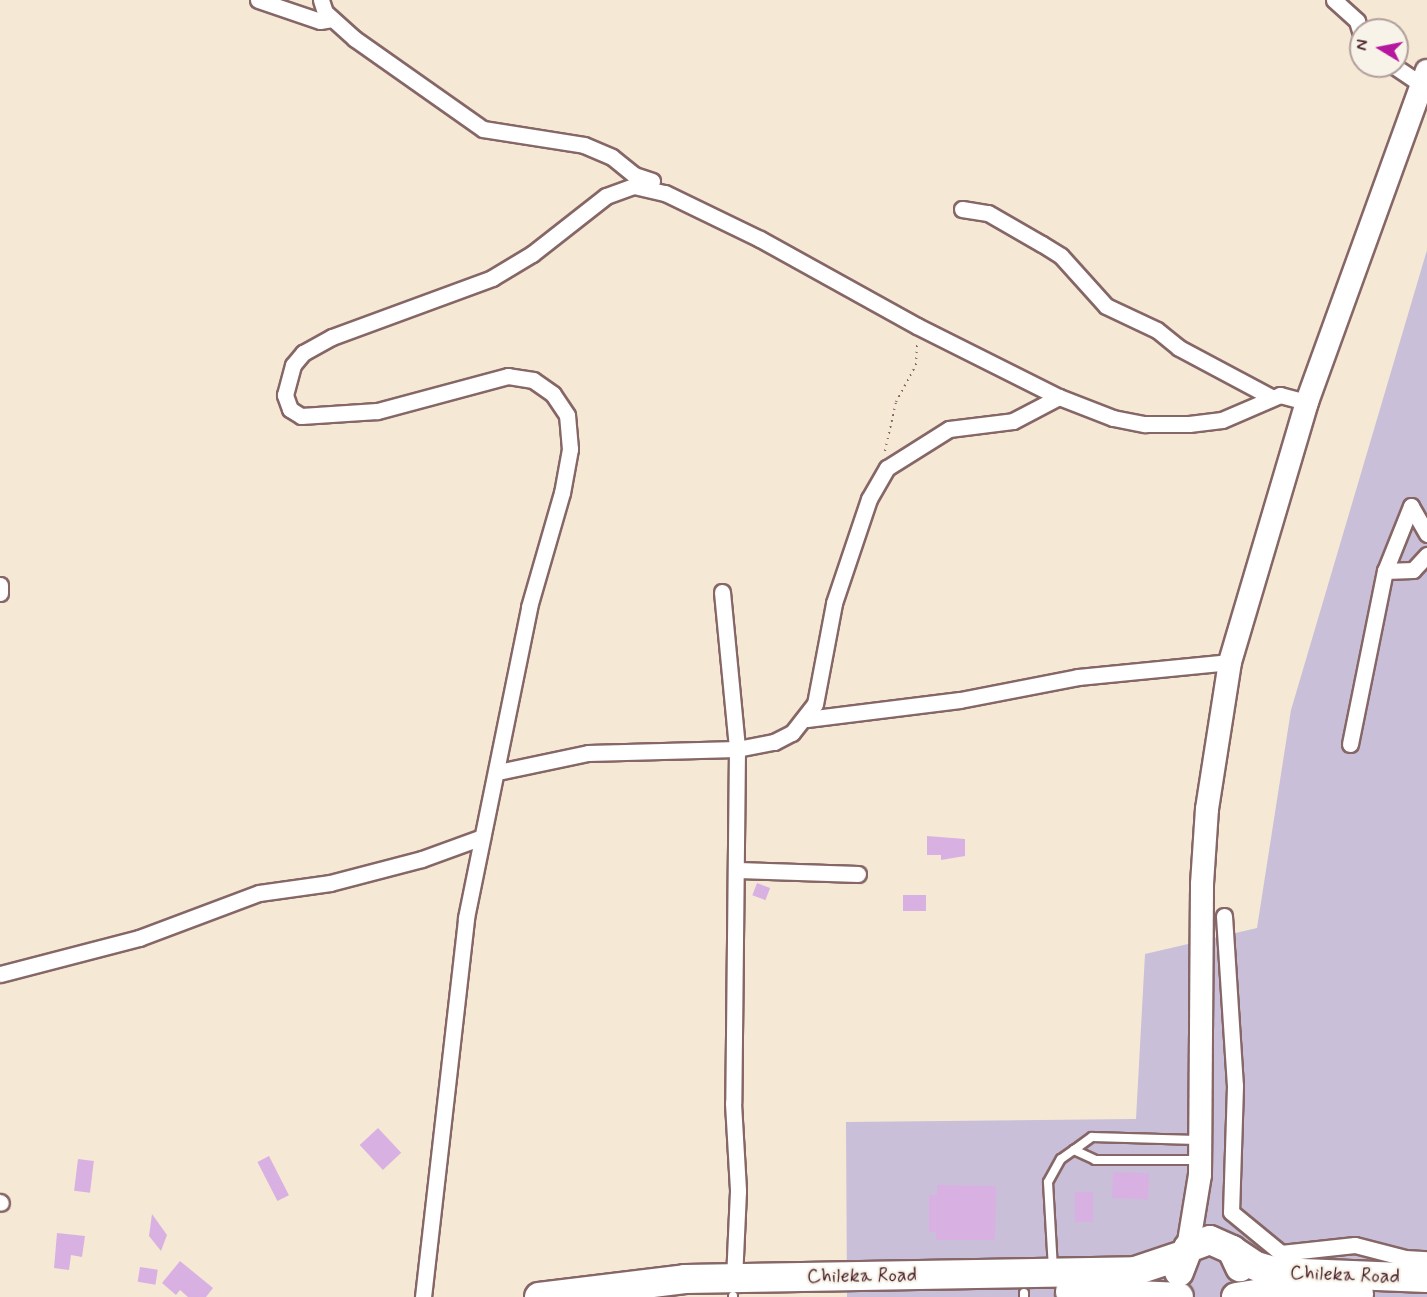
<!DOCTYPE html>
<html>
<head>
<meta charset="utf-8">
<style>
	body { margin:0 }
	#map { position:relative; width:1427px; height:1297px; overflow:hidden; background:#f5e9d5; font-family:Mynerve,sans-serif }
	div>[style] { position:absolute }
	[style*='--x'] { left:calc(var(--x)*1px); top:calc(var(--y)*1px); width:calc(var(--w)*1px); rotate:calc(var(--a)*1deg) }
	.industrial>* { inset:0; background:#c9bfd8 }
	.building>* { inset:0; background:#d8b1e2; transform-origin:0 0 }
	.path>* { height:2px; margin-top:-1px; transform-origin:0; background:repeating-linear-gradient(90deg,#866666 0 1.5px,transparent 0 6px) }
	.roads { filter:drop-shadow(2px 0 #866666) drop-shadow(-2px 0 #866666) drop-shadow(0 2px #866666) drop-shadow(0 -2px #866666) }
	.lane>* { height:8px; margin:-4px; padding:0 4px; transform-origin:4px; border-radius:4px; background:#fff }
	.street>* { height:15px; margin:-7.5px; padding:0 7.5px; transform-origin:7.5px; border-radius:7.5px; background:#fff }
	.secondary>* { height:22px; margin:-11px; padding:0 11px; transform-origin:11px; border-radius:11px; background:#fff }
	.highway>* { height:28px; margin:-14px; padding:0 14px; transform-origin:14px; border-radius:14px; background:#fff }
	span { translate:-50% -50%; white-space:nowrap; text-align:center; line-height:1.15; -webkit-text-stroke:4.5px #f7f3e8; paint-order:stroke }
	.street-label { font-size:20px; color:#4a1f2b }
	.north { position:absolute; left:1349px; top:18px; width:60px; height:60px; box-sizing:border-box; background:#f7f3e8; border:2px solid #b29e9c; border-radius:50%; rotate:280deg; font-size:16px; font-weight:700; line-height:24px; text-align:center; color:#4a1f2b }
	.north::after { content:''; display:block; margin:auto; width:21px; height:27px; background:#b5179e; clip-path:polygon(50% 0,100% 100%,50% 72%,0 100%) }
</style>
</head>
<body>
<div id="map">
	<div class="industrial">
		<div style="clip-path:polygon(1427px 250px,1427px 1297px,847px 1297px,846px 1122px,1136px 1119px,1145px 954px,1257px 928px,1291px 710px)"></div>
	</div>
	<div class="building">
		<div style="clip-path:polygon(927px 836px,965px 839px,965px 856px,941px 860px,941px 855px,927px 855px)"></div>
		<div style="left:757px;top:883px;width:14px;height:13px;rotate:21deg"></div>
		<div style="left:903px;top:895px;width:23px;height:16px"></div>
		<div style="left:378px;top:1128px;width:34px;height:25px;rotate:47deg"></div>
		<div style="left:269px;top:1156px;width:44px;height:13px;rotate:63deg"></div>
		<div style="left:78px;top:1159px;width:16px;height:32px;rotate:7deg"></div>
		<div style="left:1113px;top:1172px;width:36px;height:26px;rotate:2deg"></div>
		<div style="clip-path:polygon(937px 1185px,996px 1186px,995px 1240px,936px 1240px,936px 1232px,929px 1232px,929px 1195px,937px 1195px)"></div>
		<div style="left:1075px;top:1192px;width:18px;height:30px"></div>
		<div style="clip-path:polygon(152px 1214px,167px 1235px,161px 1251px,149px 1236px)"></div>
		<div style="clip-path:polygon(57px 1233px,85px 1236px,82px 1257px,71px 1255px,69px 1270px,54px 1268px)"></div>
		<div style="clip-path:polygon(180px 1261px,213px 1288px,206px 1297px,188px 1297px,180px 1290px,176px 1295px,162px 1283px)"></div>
		<div style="left:140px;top:1267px;width:18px;height:15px;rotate:9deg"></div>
	</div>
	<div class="path">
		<div style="--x:885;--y:451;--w:50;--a:-77.3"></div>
		<div style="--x:896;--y:402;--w:42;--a:-61.6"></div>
		<div style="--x:916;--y:365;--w:22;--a:-87"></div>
	</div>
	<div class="roads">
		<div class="lane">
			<div style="--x:1074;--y:1150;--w:22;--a:-36"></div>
			<div style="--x:1092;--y:1137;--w:105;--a:1.6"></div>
			<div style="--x:1053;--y:1269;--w:87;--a:-93.3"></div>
			<div style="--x:1048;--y:1182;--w:26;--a:-61"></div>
			<div style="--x:1061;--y:1159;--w:16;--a:-35"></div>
			<div style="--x:1074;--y:1150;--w:23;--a:25"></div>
			<div style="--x:1095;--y:1160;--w:103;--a:0"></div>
			<div style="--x:733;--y:1297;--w:1;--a:-90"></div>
			<div style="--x:1024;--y:1297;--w:4;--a:-90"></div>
		</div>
		<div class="street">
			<div style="--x:258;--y:0;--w:65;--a:18.7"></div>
			<div style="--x:320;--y:21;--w:12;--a:-9"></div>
			<div style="--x:321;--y:0;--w:13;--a:72"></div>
			<div style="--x:325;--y:12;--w:40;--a:42"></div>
			<div style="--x:355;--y:39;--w:156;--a:35.1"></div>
			<div style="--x:483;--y:129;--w:102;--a:9"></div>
			<div style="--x:584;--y:145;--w:30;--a:23"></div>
			<div style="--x:612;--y:157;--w:28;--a:39"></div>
			<div style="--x:634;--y:175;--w:19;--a:18"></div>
			<div style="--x:1334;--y:0;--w:31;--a:42"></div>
			<div style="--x:1357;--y:21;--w:14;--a:73"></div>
			<div style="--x:1394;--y:66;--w:34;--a:34"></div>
			<div style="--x:962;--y:209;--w:26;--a:9"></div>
			<div style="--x:988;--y:213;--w:62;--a:29.9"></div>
			<div style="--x:1042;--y:244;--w:22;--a:32"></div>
			<div style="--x:1061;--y:256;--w:67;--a:48"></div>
			<div style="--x:1106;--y:306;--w:56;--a:25.2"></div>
			<div style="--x:1157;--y:330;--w:28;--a:39"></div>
			<div style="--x:1179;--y:348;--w:104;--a:28"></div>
			<div style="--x:1427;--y:534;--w:32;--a:-120"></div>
			<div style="--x:1411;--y:506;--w:70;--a:111.8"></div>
			<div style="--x:1385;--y:571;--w:28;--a:-2"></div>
			<div style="--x:1413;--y:570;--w:21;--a:-47"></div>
			<div style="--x:0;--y:585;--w:8;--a:90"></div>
			<div style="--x:722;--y:592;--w:158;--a:84.5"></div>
			<div style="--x:737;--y:749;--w:354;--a:90.6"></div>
			<div style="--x:733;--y:1103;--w:88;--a:86.7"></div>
			<div style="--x:738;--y:1191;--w:87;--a:92.6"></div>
			<div style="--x:807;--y:719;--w:154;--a:-7.1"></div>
			<div style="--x:960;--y:700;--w:120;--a:-11"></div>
			<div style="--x:1078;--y:677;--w:153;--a:-5.6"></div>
			<div style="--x:1350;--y:744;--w:177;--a:-78.6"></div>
			<div style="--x:498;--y:772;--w:92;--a:-11.9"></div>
			<div style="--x:588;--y:753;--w:149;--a:-1.5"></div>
			<div style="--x:737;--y:749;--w:38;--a:-11"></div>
			<div style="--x:774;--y:742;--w:20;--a:-27"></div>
			<div style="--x:792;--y:733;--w:37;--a:-52"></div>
			<div style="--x:815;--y:704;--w:103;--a:-79.3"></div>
			<div style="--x:834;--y:603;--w:110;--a:-71.4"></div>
			<div style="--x:869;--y:499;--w:36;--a:-60"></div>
			<div style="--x:887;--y:468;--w:73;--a:-32.2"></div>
			<div style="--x:949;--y:429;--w:64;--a:-7.1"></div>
			<div style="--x:1013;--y:421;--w:52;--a:-27.6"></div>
			<div style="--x:738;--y:870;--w:120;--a:1.9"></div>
			<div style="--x:1224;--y:916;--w:170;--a:86.3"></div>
			<div style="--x:1235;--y:1086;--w:126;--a:91.8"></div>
			<div style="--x:1231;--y:1212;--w:65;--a:39.4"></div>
			<div style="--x:1281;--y:1253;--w:74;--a:-6.2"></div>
			<div style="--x:1355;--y:1245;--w:52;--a:14.6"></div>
			<div style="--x:1405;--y:1258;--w:22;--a:3"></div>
			<div style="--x:0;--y:974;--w:144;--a:-14.5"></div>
			<div style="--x:139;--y:938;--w:128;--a:-20.6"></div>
			<div style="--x:259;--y:893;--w:72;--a:-8"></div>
			<div style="--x:330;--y:883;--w:95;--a:-14.6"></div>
			<div style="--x:422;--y:859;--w:64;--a:-20.1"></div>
			<div style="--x:0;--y:1202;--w:1;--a:45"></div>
			<div style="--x:423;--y:1297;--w:381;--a:-83.5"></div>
			<div style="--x:466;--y:918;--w:317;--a:-78.5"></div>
			<div style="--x:529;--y:607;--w:119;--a:-73.9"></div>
			<div style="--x:562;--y:493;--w:45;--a:-79.7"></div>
			<div style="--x:570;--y:449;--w:34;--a:-95"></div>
			<div style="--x:567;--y:415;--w:25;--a:-124"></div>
			<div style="--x:553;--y:394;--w:24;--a:-145"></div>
			<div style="--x:533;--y:380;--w:25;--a:-171"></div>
			<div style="--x:508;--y:376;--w:136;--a:165"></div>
			<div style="--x:377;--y:411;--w:76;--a:176.2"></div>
			<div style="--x:301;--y:416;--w:13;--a:-148"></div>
			<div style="--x:290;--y:409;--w:15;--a:-110"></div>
			<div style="--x:285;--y:395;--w:31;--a:-75"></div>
			<div style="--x:293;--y:365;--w:16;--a:-50"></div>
			<div style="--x:303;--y:353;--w:33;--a:-29"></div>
			<div style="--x:332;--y:337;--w:171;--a:-20.2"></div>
			<div style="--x:492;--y:278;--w:47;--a:-31"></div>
			<div style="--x:532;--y:254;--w:94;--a:-38.1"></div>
			<div style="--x:606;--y:196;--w:30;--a:-20"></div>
			<div style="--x:634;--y:186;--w:32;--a:13"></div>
			<div style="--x:665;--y:193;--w:106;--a:25.8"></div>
			<div style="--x:760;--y:239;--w:179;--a:29"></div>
			<div style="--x:917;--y:326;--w:159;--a:26.6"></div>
			<div style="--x:1059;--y:397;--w:58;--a:21.3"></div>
			<div style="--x:1113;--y:418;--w:33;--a:11"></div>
			<div style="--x:1145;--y:424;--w:44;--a:0"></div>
			<div style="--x:1189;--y:424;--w:33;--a:-7"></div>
			<div style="--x:1222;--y:420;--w:63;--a:-23.3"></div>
			<div style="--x:1280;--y:395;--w:28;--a:15"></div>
		</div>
		<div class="secondary">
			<div style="--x:1188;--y:1248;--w:74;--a:-80.7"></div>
			<div style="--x:1200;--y:1175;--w:291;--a:-89.6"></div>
			<div style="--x:1202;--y:884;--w:75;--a:-86.2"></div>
			<div style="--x:1207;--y:809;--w:149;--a:-81.1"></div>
			<div style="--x:1230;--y:662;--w:271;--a:-73.5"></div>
			<div style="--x:1307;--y:402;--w:352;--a:-70.1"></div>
		</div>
		<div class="highway">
			<div style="--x:1232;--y:1250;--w:29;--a:34"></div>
			<div style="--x:1256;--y:1266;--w:22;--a:16"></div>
			<div style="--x:1277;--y:1272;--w:150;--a:2.3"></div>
			<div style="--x:1179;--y:1272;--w:26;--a:-69"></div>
			<div style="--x:1188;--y:1248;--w:23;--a:-20"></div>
			<div style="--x:1210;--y:1240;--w:24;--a:24"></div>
			<div style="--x:1232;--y:1250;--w:19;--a:65"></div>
			<div style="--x:1070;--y:1292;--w:109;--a:2.6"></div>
			<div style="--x:539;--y:1297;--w:147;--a:-7"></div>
			<div style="--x:685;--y:1279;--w:450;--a:-1"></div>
			<div style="--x:1135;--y:1271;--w:51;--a:-18.4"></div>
			<div style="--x:1236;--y:1297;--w:24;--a:-9"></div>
			<div style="--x:1260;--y:1293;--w:99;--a:0.6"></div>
		</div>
	</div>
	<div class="street-label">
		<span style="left:1345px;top:1275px;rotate:2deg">Chileka Road</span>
		<span style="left:862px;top:1276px;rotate:-1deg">Chileka Road</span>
	</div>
	<div class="north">N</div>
</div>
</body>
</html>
